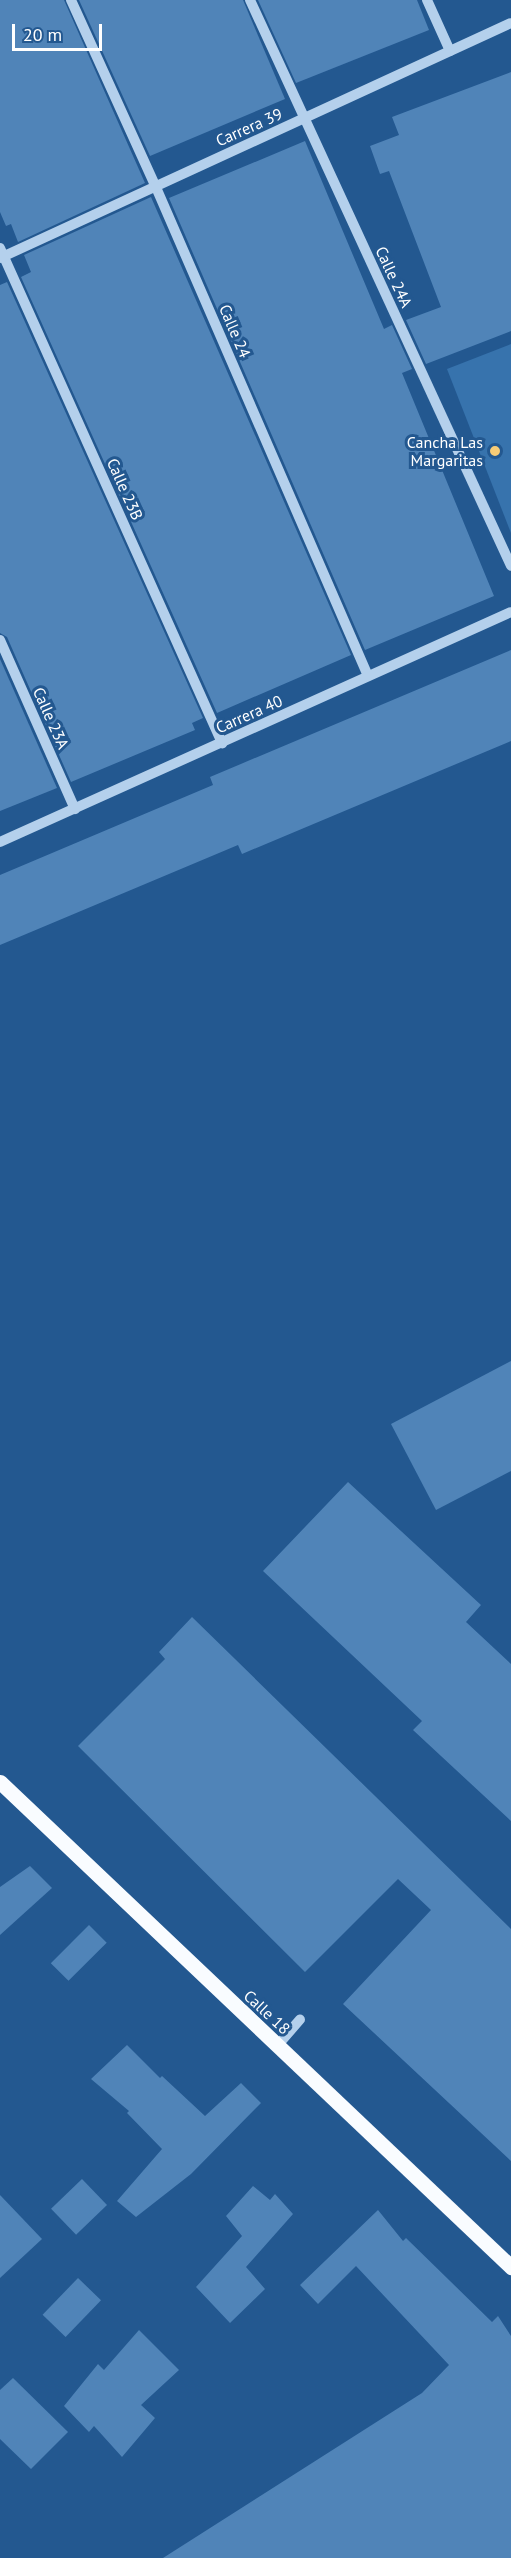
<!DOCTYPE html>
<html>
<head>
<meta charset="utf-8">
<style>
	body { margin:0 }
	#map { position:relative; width:511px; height:2558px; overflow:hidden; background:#235890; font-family:"PT Sans",sans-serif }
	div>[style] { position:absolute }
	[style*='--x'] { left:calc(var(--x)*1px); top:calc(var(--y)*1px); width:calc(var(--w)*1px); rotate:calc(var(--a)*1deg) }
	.green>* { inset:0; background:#3773ad }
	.building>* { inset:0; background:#5084b8; transform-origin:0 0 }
	.minor>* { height:10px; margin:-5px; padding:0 5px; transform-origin:5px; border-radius:5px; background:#b4d0ec }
	.major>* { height:15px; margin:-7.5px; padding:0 7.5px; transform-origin:7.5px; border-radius:7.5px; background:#f9fcff }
	.dots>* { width:16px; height:16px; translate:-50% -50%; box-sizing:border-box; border:3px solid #235890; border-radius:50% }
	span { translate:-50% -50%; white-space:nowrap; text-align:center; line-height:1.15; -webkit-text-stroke:6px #235890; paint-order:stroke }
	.street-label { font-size:16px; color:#fff }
	.poi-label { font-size:16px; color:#fff }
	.right { translate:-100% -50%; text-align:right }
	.scale { position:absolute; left:12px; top:24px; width:90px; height:27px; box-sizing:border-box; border:3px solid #fff; border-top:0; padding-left:8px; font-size:18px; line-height:21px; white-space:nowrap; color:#fff; -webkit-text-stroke:4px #235890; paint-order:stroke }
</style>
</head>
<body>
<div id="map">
	<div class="green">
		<div style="clip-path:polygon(511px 344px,511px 533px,447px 369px)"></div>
	</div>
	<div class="building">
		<div style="clip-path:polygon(0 0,64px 0,145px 183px,18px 242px,11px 224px,6px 226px,0 212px)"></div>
		<div style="clip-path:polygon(79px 0,243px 0,285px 99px,150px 156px)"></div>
		<div style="clip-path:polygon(258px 0,417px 0,429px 30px,296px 83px)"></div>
		<div style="clip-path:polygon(511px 72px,511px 331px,426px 364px,406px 320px,441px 307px,389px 171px,380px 174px,370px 146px,399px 135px,392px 117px)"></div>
		<div style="clip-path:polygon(305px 141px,384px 329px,392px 325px,412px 369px,402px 373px,494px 596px,365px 650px,169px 198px)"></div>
		<div style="clip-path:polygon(151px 197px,351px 655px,217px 713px,21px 277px,31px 272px,24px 255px)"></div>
		<div style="clip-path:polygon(7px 282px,203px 718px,192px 723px,195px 730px,71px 782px,7px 637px,0 633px,0 285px)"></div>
		<div style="clip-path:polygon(511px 650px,511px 741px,242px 854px,238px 845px,0 945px,0 875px,213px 785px,210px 777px)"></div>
		<div style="clip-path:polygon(0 659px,57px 788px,0 811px)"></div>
		<div style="clip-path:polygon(511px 1361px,511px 1471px,436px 1510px,391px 1424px)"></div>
		<div style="clip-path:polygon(348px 1482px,481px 1605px,466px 1622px,511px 1664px,511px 1821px,413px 1730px,422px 1721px,263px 1571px)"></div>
		<div style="clip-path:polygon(192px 1617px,511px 1929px,511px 2161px,343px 2004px,431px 1910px,398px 1879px,305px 1972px,78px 1746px,165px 1659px,159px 1652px)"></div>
		<div style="clip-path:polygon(30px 1866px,52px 1888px,0 1935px,0 1887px)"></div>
		<div style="left:89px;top:1925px;width:25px;height:54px;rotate:45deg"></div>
		<div style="clip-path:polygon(127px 2045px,160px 2078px,162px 2076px,205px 2116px,241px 2083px,261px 2103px,191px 2174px,136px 2217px,117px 2201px,162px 2149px,127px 2113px,129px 2111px,91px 2079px)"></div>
		<div style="left:82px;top:2179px;width:36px;height:43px;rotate:46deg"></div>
		<div style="clip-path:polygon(253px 2186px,270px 2200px,275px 2194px,293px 2214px,246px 2267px,265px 2289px,230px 2323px,196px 2287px,242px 2236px,226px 2216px)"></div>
		<div style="clip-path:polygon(0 2195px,42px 2239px,0 2278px)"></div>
		<div style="clip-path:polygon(378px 2210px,403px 2241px,406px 2238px,492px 2322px,498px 2316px,511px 2336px,511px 2558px,163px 2558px,422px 2393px,449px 2365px,356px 2266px,318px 2304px,300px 2285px)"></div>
		<div style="left:78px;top:2278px;width:32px;height:51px;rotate:44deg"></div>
		<div style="clip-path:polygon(139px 2330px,179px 2370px,141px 2405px,155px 2418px,122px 2457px,94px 2426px,89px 2432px,64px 2406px,98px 2364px,104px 2370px)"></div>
		<div style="clip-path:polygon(13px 2378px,68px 2432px,31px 2469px,0 2439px,0 2390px)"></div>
	</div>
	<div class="minor">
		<div style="--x:71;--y:0;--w:203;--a:65.6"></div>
		<div style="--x:155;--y:185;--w:535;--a:66.55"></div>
		<div style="--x:250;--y:0;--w:623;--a:65.24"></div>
		<div style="--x:427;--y:0;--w:56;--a:65.7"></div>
		<div style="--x:0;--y:248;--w:543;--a:65.84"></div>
		<div style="--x:0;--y:258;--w:562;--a:-24.7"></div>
		<div style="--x:0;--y:640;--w:185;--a:66.1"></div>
		<div style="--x:0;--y:842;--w:560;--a:-24.23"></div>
		<div style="--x:277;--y:2046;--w:35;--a:-49"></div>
	</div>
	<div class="major">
		<div style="--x:0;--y:1782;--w:705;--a:43.5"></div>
	</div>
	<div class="dots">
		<div style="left:495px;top:451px;background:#f7cc77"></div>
	</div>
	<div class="street-label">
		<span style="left:249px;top:127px;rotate:-24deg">Carrera 39</span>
		<span style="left:394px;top:277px;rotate:65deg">Calle 24A</span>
		<span style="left:235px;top:331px;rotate:67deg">Calle 24</span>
		<span style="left:125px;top:489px;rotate:66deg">Calle 23B</span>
		<span style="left:249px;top:714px;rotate:-24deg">Carrera 40</span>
		<span style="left:51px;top:718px;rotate:66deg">Calle 23A</span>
		<span style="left:267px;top:2012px;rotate:43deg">Calle 18</span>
	</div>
	<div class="poi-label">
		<span class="right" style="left:483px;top:451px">Cancha Las<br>Margaritas</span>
	</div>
	<div class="scale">20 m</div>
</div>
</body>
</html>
